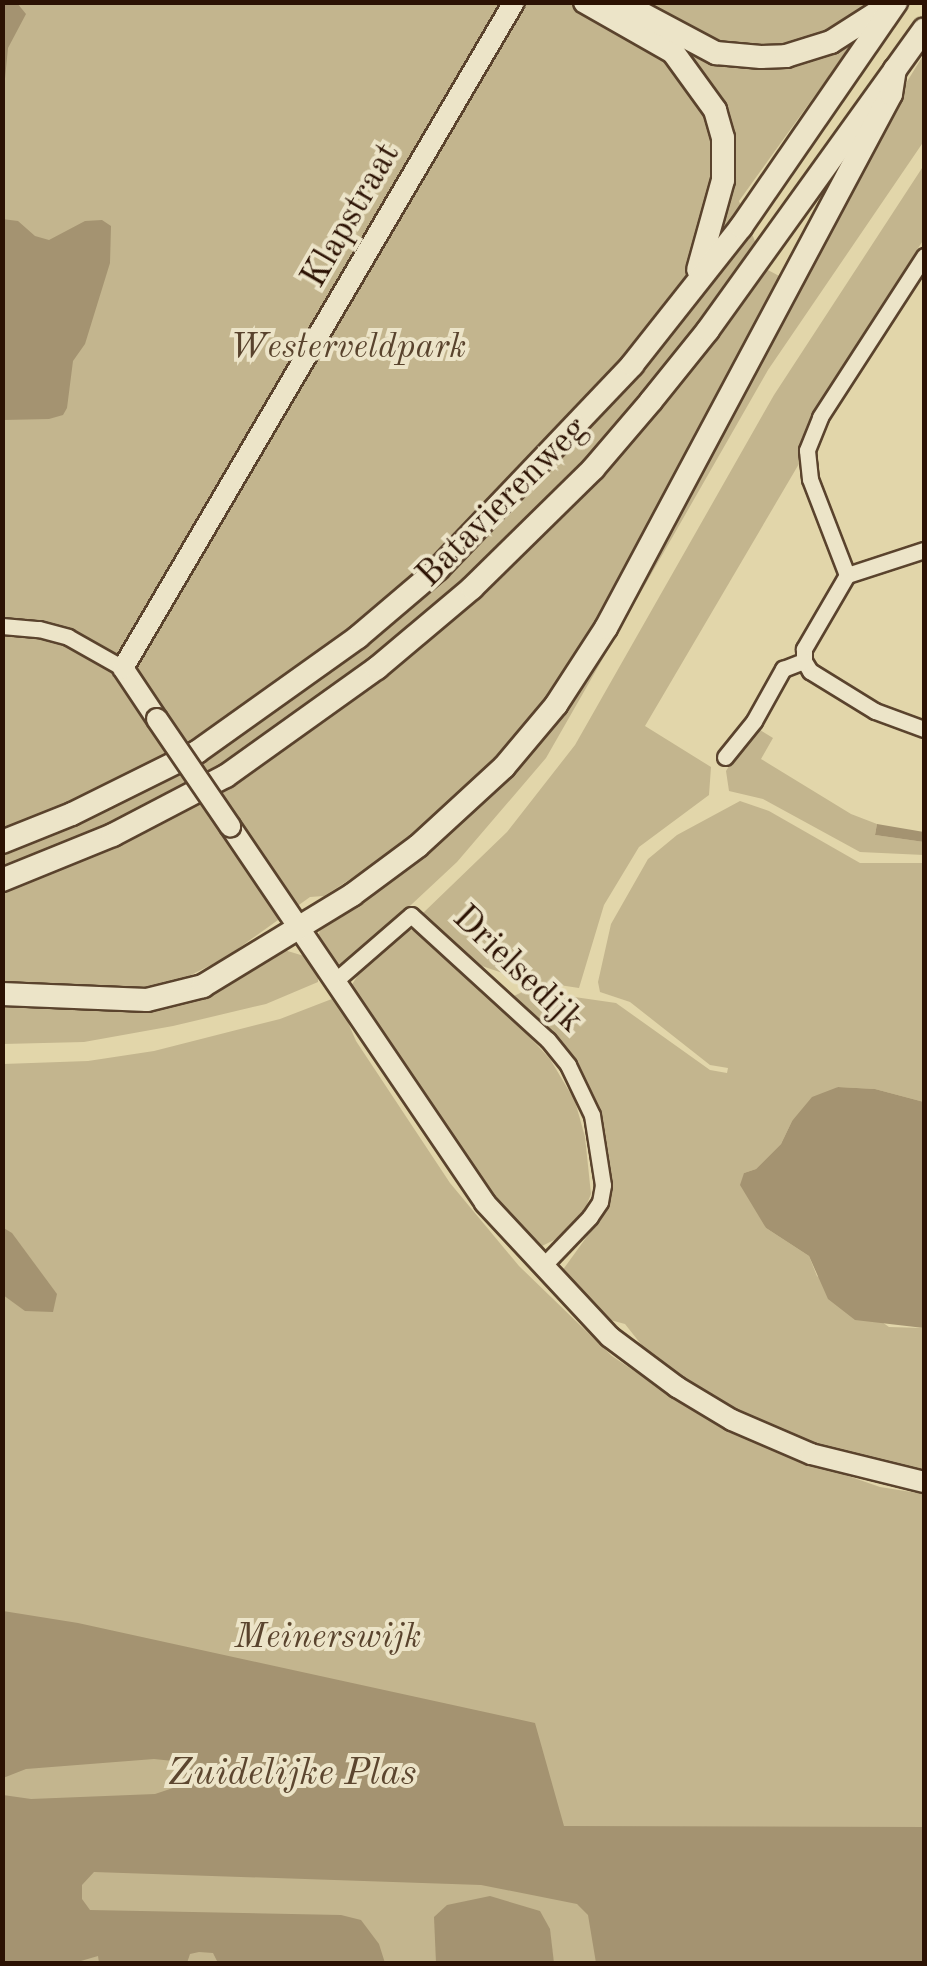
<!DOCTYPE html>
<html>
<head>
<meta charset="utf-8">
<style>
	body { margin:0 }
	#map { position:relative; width:927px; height:1966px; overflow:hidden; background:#e2d6aa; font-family:"Old Standard TT",serif }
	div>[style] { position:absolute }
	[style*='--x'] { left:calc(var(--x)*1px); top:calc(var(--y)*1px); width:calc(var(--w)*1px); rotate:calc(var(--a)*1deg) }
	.green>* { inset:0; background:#c3b58e }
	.water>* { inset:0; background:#a49371 }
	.roads { filter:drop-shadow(2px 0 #5a432d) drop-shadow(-2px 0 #5a432d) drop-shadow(0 2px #5a432d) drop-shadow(0 -2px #5a432d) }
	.minor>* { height:15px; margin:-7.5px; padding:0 7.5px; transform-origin:7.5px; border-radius:7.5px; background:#ece4c8 }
	.tertiary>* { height:20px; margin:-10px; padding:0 10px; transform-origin:10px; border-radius:10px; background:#ece4c8 }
	.secondary>* { height:22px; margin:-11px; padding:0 11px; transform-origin:11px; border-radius:11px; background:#ece4c8 }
	.bridges { filter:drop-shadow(2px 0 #5a432d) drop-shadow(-2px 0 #5a432d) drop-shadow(0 2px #5a432d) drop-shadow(0 -2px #5a432d) }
	.tertiary-bridge>* { height:20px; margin:-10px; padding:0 10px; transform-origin:10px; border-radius:10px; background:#ece4c8 }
	span { translate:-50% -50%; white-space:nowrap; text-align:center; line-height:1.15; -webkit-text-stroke:8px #ece4c8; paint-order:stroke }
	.street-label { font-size:35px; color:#2c1203 }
	.park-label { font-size:35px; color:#59432d; font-style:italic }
	.water-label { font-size:38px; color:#5c462f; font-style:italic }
	.frame { position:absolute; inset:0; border:5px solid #2c1203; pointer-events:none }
</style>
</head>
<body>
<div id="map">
	<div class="green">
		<div style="clip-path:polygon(3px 3px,608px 3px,723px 64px,859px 34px,739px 201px,766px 269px,783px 278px,605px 609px,545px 699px,493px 763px,408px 842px,324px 896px,310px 897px,225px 958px,163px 989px,3px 983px)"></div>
		<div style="clip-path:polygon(628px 3px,866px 3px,851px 21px,801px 45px,731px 49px)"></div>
		<div style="clip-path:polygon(924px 54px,924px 141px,768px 370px,546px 758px,457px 862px,351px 961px,339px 964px,326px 954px,318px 938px,321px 925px,522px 756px,852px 171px)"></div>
		<div style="clip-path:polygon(924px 165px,924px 239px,828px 388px,803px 457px,645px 726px,711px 767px,709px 795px,639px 847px,604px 905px,579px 988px,520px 979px,476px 964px,422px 914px,507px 832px,575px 745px,774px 395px)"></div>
		<div style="clip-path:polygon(757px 728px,773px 738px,761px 759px,851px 814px,877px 824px,875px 835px,924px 842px,924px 855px,860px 852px,763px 799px,729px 791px,726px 771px,750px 731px)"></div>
		<div style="clip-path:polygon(740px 801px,769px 811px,860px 863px,924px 863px,924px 1102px,875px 1089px,838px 1087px,792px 1121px,781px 1144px,756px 1169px,744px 1173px,766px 1228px,809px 1256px,817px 1276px,889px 1327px,924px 1328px,924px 1475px,817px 1448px,711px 1400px,655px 1362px,625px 1324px,603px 1318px,562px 1271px,609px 1206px,612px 1194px,604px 1139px,588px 1083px,574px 1061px,514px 996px,526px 990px,616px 1003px,710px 1070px,727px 1073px,728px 1068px,710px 1065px,630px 1002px,600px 992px,598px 982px,611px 924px,648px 859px,677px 835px)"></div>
		<div style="clip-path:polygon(406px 929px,419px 932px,527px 1034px,550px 1059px,575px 1101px,585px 1137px,591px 1194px,585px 1209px,560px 1237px,542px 1246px,533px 1245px,491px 1201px,354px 995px,351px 986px,358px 975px)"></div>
		<div style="clip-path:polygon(281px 949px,304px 956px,318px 973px,318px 982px,266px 1004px,173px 1026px,84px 1042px,3px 1044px,2px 999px,143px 1008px)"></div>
		<div style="clip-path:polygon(337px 997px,356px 1041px,450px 1183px,519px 1266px,612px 1356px,683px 1404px,759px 1445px,880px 1487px,924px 1494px,924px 1963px,3px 1964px,3px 1064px,88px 1061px,154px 1051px,280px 1019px)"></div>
	</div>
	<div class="water">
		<div style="clip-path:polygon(3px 2px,17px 3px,26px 14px,8px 48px,3px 99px)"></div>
		<div style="clip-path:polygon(2px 219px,18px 221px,35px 236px,49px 240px,85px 221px,102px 220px,111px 226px,110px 263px,85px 344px,73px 361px,67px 408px,63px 415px,49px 419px,3px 420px)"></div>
		<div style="clip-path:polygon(877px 824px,924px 832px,924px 842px,875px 835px)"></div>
		<div style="clip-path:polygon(838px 1087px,875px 1089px,924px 1102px,924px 1328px,855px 1320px,828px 1299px,809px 1256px,766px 1228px,740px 1185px,744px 1173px,756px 1169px,781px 1144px,792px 1121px,812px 1097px)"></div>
		<div style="clip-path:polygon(2px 1227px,12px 1233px,57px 1294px,53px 1312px,25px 1311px,3px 1295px)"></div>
		<div style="clip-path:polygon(3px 1611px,78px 1623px,535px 1723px,564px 1826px,924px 1827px,924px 1963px,596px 1963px,588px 1915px,577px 1904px,481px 1885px,94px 1872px,82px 1885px,82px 1899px,90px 1910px,341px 1915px,361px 1920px,379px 1944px,385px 1963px,218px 1963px,213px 1953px,199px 1952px,190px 1954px,187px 1963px,99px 1963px,98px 1956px,74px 1963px,3px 1963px,3px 1795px,31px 1799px,155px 1794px,173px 1788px,185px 1776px,173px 1761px,154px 1759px,26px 1769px,3px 1778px)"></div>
		<div style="clip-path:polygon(490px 1896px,540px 1911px,550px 1929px,554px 1963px,436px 1963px,434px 1917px,447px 1905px)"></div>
	</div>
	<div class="roads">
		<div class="minor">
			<div style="--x:924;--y:550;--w:81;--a:162"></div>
			<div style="--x:847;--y:575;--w:86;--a:120.2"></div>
			<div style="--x:804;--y:649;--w:12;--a:90"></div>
			<div style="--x:804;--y:661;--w:12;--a:59"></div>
			<div style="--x:810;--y:671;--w:76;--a:31.6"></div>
			<div style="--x:875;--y:711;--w:52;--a:20.2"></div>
			<div style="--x:847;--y:575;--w:103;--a:-111.1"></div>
			<div style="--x:810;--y:479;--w:29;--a:-96"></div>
			<div style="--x:807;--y:450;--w:35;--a:-68"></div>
			<div style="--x:820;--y:417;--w:192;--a:-57.1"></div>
			<div style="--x:2;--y:626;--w:37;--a:5"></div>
			<div style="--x:39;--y:629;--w:30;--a:15"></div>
			<div style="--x:68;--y:637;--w:63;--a:29.4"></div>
			<div style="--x:725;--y:757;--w:46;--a:-51.1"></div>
			<div style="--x:754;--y:721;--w:60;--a:-60.9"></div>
			<div style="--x:783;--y:669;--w:22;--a:-21"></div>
			<div style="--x:336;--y:980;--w:99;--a:-40.9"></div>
			<div style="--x:411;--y:915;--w:185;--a:42.4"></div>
			<div style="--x:548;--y:1040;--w:32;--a:51"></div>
			<div style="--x:568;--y:1065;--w:55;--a:64.4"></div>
			<div style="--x:592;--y:1115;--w:71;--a:81.1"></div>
			<div style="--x:603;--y:1185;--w:17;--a:100"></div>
			<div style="--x:600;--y:1202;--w:18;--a:124"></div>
			<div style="--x:590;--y:1217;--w:69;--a:133.8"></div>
		</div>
		<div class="tertiary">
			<div style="--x:157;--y:719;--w:61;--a:-123.7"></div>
			<div style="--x:123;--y:668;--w:772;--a:-59.58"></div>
			<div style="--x:230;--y:826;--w:455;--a:55.9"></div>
			<div style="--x:485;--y:1203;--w:183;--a:47"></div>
			<div style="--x:610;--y:1337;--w:84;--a:36.7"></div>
			<div style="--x:677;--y:1387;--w:64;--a:31"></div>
			<div style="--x:732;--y:1420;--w:86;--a:23.3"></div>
			<div style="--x:811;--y:1454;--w:116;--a:13.9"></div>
		</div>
		<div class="secondary">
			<div style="--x:585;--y:2;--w:101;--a:29.6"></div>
			<div style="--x:673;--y:52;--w:72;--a:54.1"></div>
			<div style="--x:715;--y:110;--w:29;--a:74"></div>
			<div style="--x:723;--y:138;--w:42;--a:90"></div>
			<div style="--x:723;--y:180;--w:93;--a:105.5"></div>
			<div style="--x:620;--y:2;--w:109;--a:28"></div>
			<div style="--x:716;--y:53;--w:45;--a:5.1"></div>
			<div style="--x:761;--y:57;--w:25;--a:-2"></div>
			<div style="--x:786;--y:56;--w:47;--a:-17.3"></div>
			<div style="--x:831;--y:42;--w:65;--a:-32.5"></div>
			<div style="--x:2;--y:842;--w:75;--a:-21.8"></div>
			<div style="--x:72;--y:814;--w:140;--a:-26.4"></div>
			<div style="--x:197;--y:752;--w:198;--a:-35.5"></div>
			<div style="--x:358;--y:637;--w:105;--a:-40.4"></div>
			<div style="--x:438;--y:569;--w:282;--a:-46.4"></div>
			<div style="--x:632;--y:365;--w:176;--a:-51.7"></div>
			<div style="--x:741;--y:227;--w:273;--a:-55.4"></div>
			<div style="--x:2;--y:880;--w:120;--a:-22.1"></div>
			<div style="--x:113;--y:835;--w:127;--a:-27.6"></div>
			<div style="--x:226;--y:776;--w:186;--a:-35.6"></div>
			<div style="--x:377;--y:668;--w:124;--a:-40.1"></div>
			<div style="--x:472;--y:588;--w:170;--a:-44.5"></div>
			<div style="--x:593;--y:469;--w:89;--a:-49.5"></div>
			<div style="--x:651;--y:401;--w:91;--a:-51.2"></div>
			<div style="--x:708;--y:330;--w:370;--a:-54.3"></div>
			<div style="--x:2;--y:994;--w:145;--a:2.4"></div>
			<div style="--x:147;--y:1000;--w:58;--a:-14"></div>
			<div style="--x:203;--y:986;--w:175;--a:-31.4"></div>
			<div style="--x:352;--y:895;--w:82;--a:-36.6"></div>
			<div style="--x:418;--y:846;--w:117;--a:-42.6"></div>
			<div style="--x:504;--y:767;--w:81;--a:-50"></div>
			<div style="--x:556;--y:705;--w:92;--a:-57"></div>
			<div style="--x:606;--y:628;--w:605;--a:-61.91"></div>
			<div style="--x:891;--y:94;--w:25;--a:-81"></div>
		</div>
	</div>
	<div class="bridges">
		<div class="tertiary-bridge">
			<div style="--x:157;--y:719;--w:130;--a:55.7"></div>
		</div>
	</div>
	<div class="street-label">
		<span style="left:352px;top:216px;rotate:-60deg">Klapstraat</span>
		<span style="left:503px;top:503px;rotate:-45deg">Batavierenweg</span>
		<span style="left:517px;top:970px;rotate:44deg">Drielsedijk</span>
	</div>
	<div class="park-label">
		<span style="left:348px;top:348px">Westerveldpark</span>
		<span style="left:328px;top:1638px">Meinerswijk</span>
	</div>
	<div class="water-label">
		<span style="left:292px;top:1775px">Zuidelijke Plas</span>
	</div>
	<div class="frame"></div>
</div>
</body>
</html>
